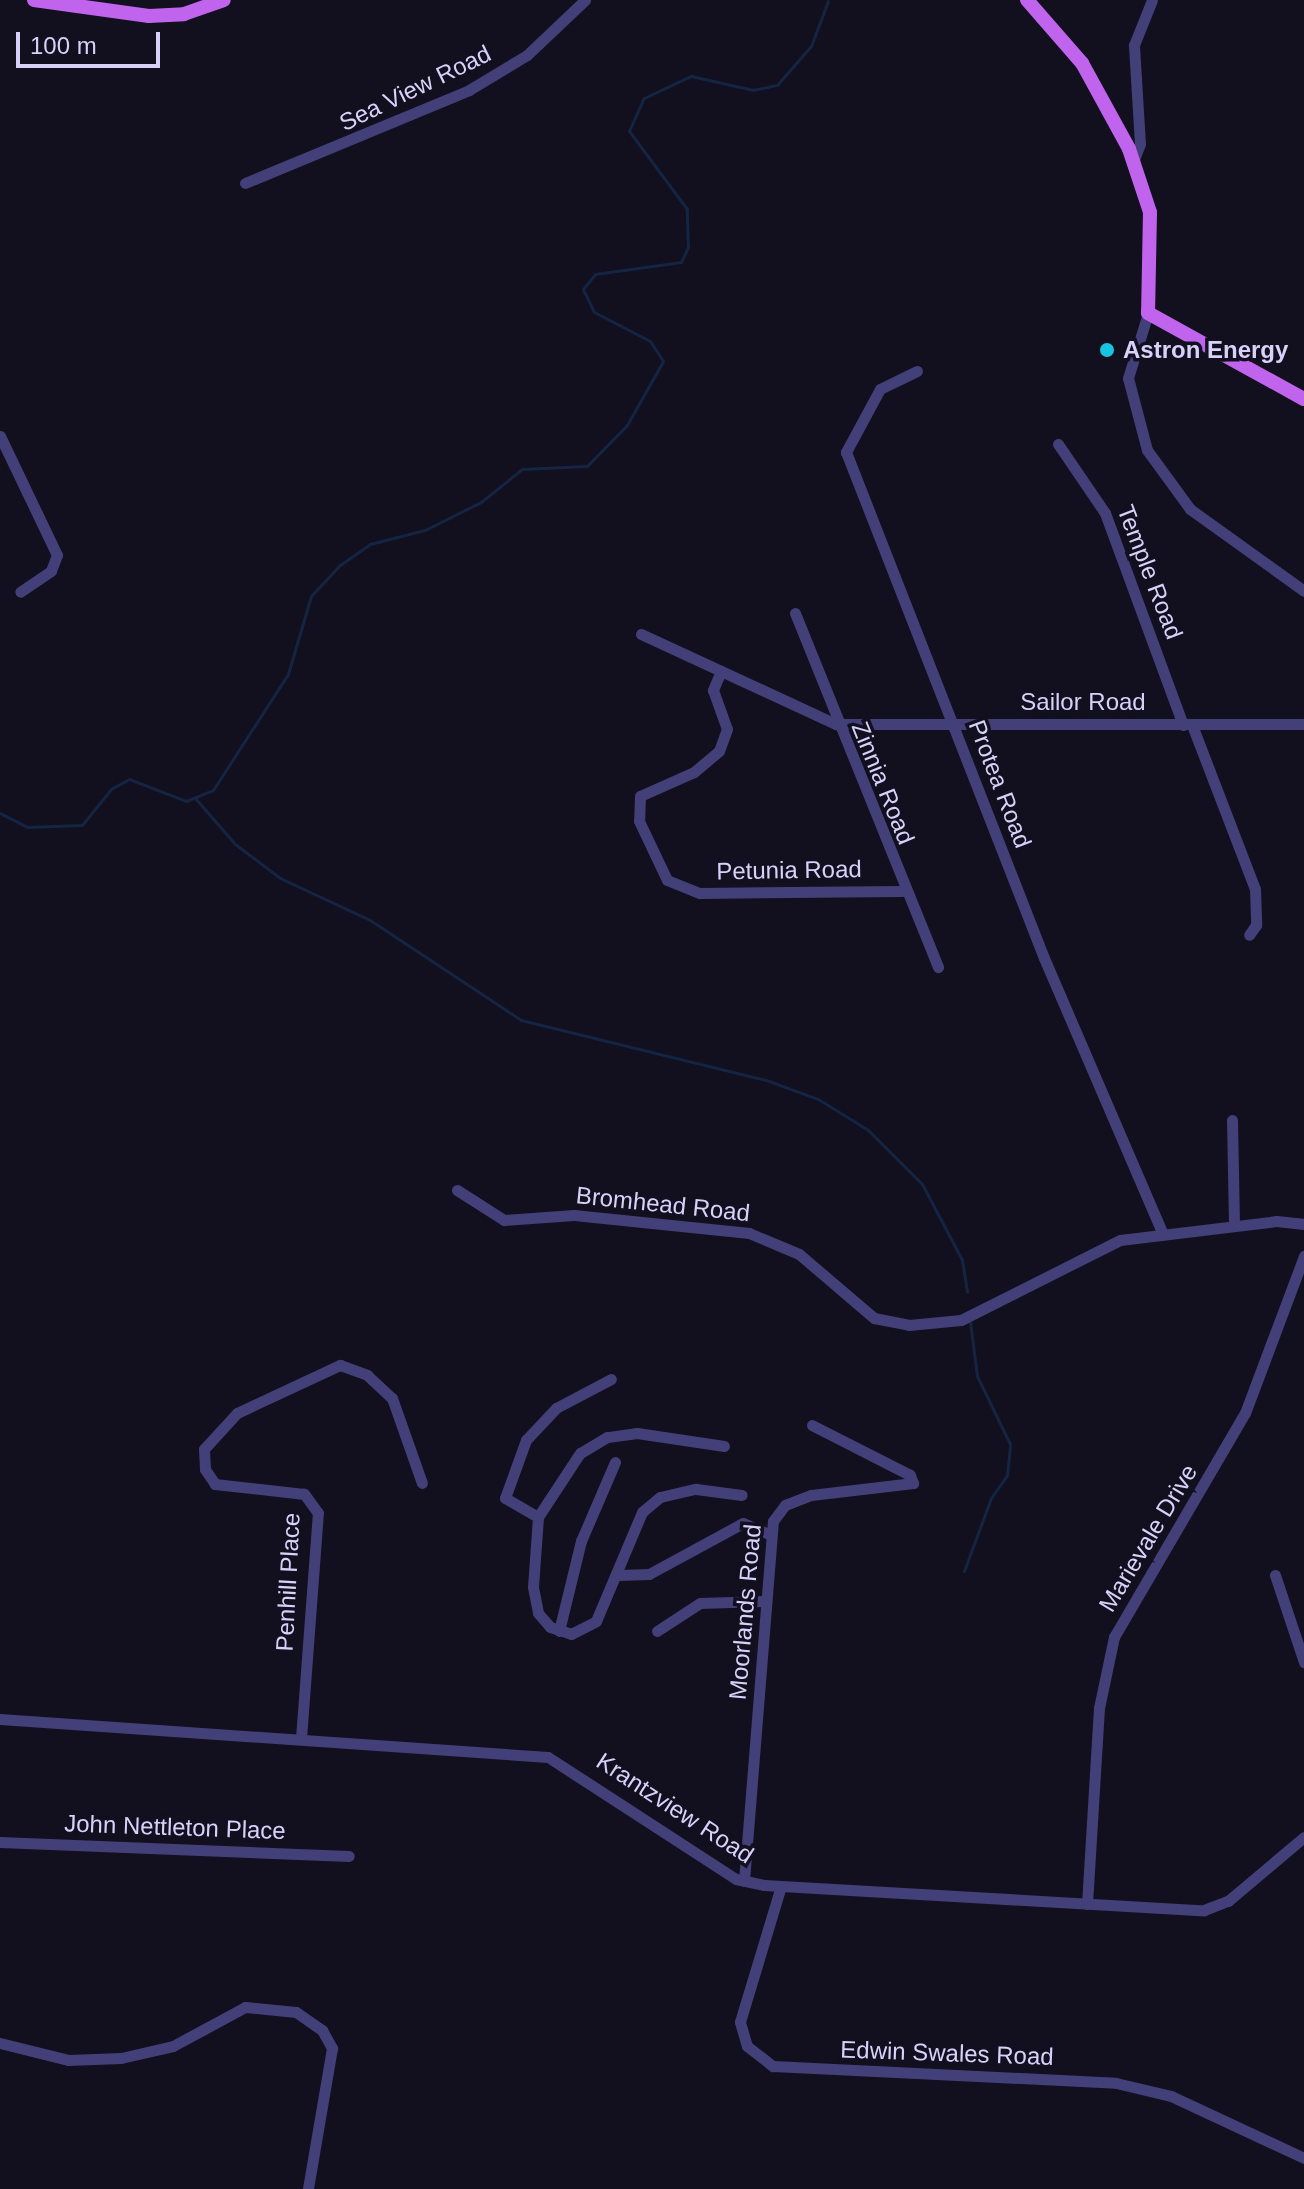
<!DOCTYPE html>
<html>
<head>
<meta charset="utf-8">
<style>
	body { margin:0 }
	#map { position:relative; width:1304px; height:2189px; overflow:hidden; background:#120f1f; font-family:Arial,sans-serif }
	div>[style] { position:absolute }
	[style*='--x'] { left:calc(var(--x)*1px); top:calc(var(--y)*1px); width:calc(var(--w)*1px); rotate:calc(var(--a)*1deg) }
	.stream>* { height:3px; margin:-1.5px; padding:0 1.5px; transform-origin:1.5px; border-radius:1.5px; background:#142543 }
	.minor>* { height:11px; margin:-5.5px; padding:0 5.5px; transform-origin:5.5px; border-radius:5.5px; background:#433f79 }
	.major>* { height:14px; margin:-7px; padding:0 7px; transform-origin:7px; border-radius:7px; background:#c064ee }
	.dots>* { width:22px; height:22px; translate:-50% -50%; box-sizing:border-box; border:4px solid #120f1f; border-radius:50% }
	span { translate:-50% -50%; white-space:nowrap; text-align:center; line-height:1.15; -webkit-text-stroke:7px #120f1f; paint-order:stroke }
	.street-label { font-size:24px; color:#d8d1fa }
	.poi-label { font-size:24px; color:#d8d1fa; font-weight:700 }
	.left { translate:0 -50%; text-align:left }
	.scale { position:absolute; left:16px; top:32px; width:144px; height:36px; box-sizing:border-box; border:4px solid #d8d1fa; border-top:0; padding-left:10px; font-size:24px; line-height:28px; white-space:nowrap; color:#d8d1fa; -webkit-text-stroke:6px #120f1f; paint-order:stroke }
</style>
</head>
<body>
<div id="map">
	<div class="stream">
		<div style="--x:195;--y:798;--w:61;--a:49"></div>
		<div style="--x:235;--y:844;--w:56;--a:37.1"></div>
		<div style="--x:280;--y:878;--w:99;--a:25"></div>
		<div style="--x:370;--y:920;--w:181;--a:33.5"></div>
		<div style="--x:521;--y:1020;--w:252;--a:13.8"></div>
		<div style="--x:766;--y:1080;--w:55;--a:20.1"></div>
		<div style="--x:818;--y:1099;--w:59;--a:31.8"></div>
		<div style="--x:868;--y:1130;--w:76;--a:45"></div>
		<div style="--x:922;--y:1184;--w:86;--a:62.2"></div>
		<div style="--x:962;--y:1260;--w:32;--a:81"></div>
		<div style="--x:0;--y:813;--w:31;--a:27"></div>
		<div style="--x:28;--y:827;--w:54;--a:-2.1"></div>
		<div style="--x:82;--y:825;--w:46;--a:-51.1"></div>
		<div style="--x:111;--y:789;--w:21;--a:-29"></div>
		<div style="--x:129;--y:779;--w:61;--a:21.1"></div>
		<div style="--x:186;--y:801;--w:29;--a:-22"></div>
		<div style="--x:213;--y:790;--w:138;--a:-57.1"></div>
		<div style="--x:288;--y:674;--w:81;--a:-73.6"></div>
		<div style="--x:311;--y:596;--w:42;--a:-46.9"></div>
		<div style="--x:340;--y:565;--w:37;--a:-35"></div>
		<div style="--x:370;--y:544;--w:57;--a:-14.3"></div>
		<div style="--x:425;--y:530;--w:63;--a:-26.6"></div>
		<div style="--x:481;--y:502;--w:53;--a:-38.8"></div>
		<div style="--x:522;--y:469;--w:65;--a:-2.6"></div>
		<div style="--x:587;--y:466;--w:57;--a:-45.7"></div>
		<div style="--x:627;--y:425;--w:73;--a:-60.6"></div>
		<div style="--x:663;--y:361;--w:24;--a:-123"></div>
		<div style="--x:650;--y:341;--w:63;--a:-152.6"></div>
		<div style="--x:594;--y:312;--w:25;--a:-116"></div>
		<div style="--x:583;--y:289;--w:19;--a:-51"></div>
		<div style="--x:595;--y:274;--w:87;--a:-7.9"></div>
		<div style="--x:681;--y:262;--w:17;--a:-65"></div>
		<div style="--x:688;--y:247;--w:38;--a:-92"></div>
		<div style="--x:687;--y:209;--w:97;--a:-126.6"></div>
		<div style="--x:629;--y:131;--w:36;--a:-66"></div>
		<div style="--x:644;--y:98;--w:52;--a:-25.1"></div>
		<div style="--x:691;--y:76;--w:64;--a:12.7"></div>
		<div style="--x:753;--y:90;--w:25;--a:-12"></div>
		<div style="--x:777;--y:85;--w:52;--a:-48.9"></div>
		<div style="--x:811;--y:46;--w:48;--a:-69.3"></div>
		<div style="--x:964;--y:1571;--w:78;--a:-69.7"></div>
		<div style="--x:991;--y:1498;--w:28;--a:-55"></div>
		<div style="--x:1007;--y:1475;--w:31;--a:-84"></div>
		<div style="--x:1010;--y:1444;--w:76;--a:-115.9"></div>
		<div style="--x:977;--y:1376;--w:55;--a:-97.3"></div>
	</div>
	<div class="minor">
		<div style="--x:1133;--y:162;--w:19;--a:-69"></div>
		<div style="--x:1140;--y:144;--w:99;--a:-93.5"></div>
		<div style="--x:1134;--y:45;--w:48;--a:-68.2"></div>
		<div style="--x:245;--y:183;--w:243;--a:-22.5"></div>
		<div style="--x:469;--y:90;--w:68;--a:-31.1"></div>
		<div style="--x:527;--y:55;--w:80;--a:-43.5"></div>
		<div style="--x:1148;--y:313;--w:68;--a:107.1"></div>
		<div style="--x:1128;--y:378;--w:74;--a:75.2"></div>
		<div style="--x:1147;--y:450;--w:73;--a:53.9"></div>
		<div style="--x:1190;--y:509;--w:140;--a:35.7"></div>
		<div style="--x:917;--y:371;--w:41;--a:154.1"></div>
		<div style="--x:880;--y:389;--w:72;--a:118.4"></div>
		<div style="--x:846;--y:452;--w:543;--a:68.63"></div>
		<div style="--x:1044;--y:958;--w:301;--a:66.7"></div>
		<div style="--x:0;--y:436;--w:132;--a:64.4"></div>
		<div style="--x:57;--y:555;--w:17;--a:111"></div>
		<div style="--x:51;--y:571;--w:37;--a:146"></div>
		<div style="--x:1058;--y:444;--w:83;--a:55.7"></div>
		<div style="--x:1105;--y:513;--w:226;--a:69.8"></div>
		<div style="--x:795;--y:613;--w:382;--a:68"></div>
		<div style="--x:641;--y:634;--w:215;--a:24.8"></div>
		<div style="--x:836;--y:724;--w:468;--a:0"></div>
		<div style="--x:721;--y:671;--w:21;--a:113"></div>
		<div style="--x:713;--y:690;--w:41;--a:70.3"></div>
		<div style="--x:727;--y:729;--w:23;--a:110"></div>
		<div style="--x:719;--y:751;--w:33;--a:140"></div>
		<div style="--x:694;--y:772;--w:59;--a:156"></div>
		<div style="--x:640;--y:796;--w:25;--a:92"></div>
		<div style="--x:639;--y:821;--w:65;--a:64.6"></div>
		<div style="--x:667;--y:880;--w:35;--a:22"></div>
		<div style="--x:700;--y:893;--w:202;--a:-0.6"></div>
		<div style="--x:1192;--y:725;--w:176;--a:69"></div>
		<div style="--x:1255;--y:889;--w:36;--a:88"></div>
		<div style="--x:1256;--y:925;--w:12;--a:125"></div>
		<div style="--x:1232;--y:1120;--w:106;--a:88.9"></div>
		<div style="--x:457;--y:1190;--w:56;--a:32.6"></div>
		<div style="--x:504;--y:1220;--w:70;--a:-4.1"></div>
		<div style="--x:574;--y:1215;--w:176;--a:5.9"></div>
		<div style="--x:749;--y:1233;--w:54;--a:22.8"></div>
		<div style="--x:799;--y:1254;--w:99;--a:40.5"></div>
		<div style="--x:874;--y:1318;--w:36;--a:11"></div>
		<div style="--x:909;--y:1325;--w:52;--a:-5.5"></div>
		<div style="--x:961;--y:1320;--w:178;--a:-26.7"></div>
		<div style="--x:1120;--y:1240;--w:157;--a:-6.9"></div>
		<div style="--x:1276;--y:1221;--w:28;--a:6"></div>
		<div style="--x:724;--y:1446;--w:88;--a:-171.5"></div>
		<div style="--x:637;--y:1433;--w:30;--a:172"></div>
		<div style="--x:607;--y:1437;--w:31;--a:149"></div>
		<div style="--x:580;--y:1453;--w:77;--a:123.3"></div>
		<div style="--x:538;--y:1517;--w:70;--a:94.1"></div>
		<div style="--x:533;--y:1587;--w:26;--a:79"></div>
		<div style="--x:538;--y:1613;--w:18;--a:49"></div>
		<div style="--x:550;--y:1627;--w:22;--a:18"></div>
		<div style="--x:571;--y:1634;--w:28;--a:-27"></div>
		<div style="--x:596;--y:1621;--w:118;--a:-67.1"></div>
		<div style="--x:642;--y:1512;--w:23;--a:-40"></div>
		<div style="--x:660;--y:1497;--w:37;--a:-13"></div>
		<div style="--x:696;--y:1489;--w:46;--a:7.4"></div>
		<div style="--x:538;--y:1517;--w:38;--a:-150"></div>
		<div style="--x:505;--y:1498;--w:62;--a:-70.1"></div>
		<div style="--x:526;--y:1440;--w:44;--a:-46.8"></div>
		<div style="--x:556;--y:1408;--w:62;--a:-27.8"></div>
		<div style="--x:619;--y:1575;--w:30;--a:-2"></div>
		<div style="--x:649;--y:1574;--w:107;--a:-28.5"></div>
		<div style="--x:743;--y:1523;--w:30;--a:23"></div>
		<div style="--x:1275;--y:1575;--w:92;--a:71.6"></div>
		<div style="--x:559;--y:1631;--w:93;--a:-76.3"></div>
		<div style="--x:581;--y:1541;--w:86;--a:-66.7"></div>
		<div style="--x:657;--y:1631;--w:51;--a:-33.1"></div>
		<div style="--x:700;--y:1603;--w:66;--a:-1.7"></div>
		<div style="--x:0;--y:1719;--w:549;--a:3.97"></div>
		<div style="--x:548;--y:1757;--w:224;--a:33"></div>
		<div style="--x:736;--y:1879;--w:29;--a:12"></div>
		<div style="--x:764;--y:1885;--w:441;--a:3.3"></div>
		<div style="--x:1204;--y:1910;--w:26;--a:-21"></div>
		<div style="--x:1228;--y:1901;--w:99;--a:-40.1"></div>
		<div style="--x:301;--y:1738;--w:226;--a:-85.7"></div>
		<div style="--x:318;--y:1513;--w:24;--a:-126"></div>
		<div style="--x:304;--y:1494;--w:90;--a:-173.6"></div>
		<div style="--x:215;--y:1484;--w:18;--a:-124"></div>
		<div style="--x:205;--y:1469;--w:20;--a:-93"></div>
		<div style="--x:204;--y:1449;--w:49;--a:-47.5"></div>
		<div style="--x:237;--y:1413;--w:114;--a:-25"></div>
		<div style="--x:340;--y:1365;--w:29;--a:20"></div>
		<div style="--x:367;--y:1375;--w:34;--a:43"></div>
		<div style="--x:392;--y:1398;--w:90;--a:70.6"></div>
		<div style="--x:0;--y:1842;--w:349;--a:2.3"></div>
		<div style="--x:744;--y:1881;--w:361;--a:-85.4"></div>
		<div style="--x:773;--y:1521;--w:20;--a:-53"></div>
		<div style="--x:785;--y:1505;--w:28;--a:-21"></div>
		<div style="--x:811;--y:1495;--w:103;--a:-6.7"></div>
		<div style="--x:913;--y:1483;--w:9;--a:-111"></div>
		<div style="--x:910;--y:1475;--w:110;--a:-153"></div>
		<div style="--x:781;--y:1886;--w:142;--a:106.8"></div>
		<div style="--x:740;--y:2022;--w:25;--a:74"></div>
		<div style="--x:747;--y:2046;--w:33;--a:38"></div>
		<div style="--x:773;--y:2066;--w:343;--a:2.8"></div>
		<div style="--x:1116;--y:2083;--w:57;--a:13.3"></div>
		<div style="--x:1171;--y:2096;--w:147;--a:25"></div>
		<div style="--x:1087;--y:1904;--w:196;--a:-86.5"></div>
		<div style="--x:1099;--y:1708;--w:73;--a:-78.1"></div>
		<div style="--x:1114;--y:1637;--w:259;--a:-59.7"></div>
		<div style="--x:1245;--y:1413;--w:168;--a:-69.4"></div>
		<div style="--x:0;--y:2043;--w:70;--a:14"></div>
		<div style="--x:68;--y:2060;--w:53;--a:-2.2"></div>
		<div style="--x:121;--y:2058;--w:53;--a:-13"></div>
		<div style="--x:173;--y:2046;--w:82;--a:-28.4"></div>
		<div style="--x:245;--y:2007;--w:51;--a:5.6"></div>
		<div style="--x:296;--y:2012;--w:32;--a:35"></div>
		<div style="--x:322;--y:2030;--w:21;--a:61"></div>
		<div style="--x:332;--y:2048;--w:143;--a:99.7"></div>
	</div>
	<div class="major">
		<div style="--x:34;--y:0;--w:116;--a:7.9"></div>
		<div style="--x:149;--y:16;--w:35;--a:-3"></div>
		<div style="--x:184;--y:14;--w:42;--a:-19.3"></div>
		<div style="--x:1027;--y:0;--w:84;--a:48.9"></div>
		<div style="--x:1082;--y:63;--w:98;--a:61.3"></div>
		<div style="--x:1129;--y:149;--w:66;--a:71.6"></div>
		<div style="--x:1150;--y:212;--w:101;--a:91.1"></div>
		<div style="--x:1148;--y:313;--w:178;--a:28.9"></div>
	</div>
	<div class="dots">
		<div style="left:1107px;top:350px;background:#18c4df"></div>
	</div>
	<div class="street-label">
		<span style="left:415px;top:88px;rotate:-26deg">Sea View Road</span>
		<span style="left:1150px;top:572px;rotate:69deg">Temple Road</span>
		<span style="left:1083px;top:702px">Sailor Road</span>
		<span style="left:883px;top:783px;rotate:68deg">Zinnia Road</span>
		<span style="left:1000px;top:784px;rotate:69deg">Protea Road</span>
		<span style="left:789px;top:870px;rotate:-1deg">Petunia Road</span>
		<span style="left:663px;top:1204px;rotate:6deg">Bromhead Road</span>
		<span style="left:1148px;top:1538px;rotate:-59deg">Marievale Drive</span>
		<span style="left:288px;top:1582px;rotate:-87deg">Penhill Place</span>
		<span style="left:745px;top:1612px;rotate:-85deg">Moorlands Road</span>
		<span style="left:675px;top:1808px;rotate:33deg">Krantzview Road</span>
		<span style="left:175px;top:1827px;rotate:2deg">John Nettleton Place</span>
		<span style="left:947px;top:2053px;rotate:2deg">Edwin Swales Road</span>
	</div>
	<div class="poi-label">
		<span class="left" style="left:1123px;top:350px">Astron Energy</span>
	</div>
	<div class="scale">100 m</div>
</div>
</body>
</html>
